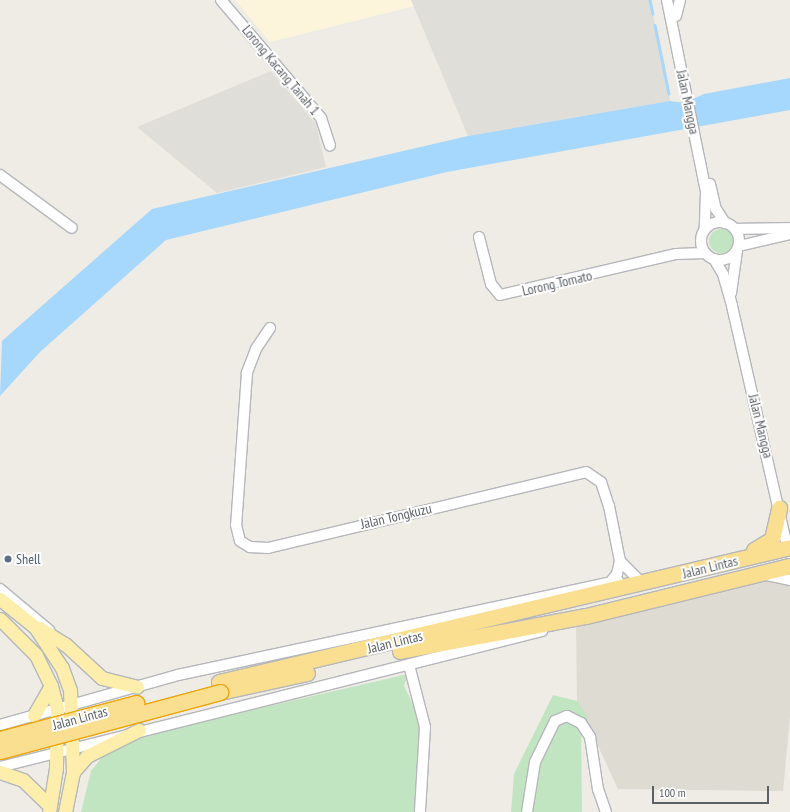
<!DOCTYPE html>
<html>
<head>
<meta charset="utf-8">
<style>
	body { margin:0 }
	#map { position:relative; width:790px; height:812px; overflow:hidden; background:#eeece4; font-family:"PT Sans Narrow",sans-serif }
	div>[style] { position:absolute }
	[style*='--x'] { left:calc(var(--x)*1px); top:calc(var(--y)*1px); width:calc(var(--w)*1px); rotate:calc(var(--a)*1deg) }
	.commercial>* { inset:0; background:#fdf5db }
	.industrial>* { inset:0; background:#e0ded9 }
	.education>* { inset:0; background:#dedbd2 }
	.green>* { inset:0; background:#c2e5c1 }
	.round { border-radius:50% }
	.water>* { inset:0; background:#a6d7fd }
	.stream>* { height:2.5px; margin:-1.25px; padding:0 1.25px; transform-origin:1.25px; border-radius:1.25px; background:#a6d7fd }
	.roads { filter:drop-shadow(1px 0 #b5b7bb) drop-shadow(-1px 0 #b5b7bb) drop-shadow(0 1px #b5b7bb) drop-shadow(0 -1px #b5b7bb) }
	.minor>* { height:10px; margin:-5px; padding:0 5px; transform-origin:5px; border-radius:5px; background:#fff }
	.minor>.ring { margin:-5px; padding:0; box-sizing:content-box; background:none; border:10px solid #fff; border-radius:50% }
	.major>* { height:13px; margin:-6.5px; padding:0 6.5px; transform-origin:6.5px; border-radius:6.5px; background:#fdefab }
	.highway>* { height:15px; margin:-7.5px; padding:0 7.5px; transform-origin:7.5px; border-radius:7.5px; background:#fadf90 }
	.bridges { filter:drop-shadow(1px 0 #eda406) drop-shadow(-1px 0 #eda406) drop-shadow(0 1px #eda406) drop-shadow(0 -1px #eda406) }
	.highway-bridge>* { height:15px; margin:-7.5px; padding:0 7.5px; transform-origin:7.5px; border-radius:7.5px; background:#fadf90 }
	.dots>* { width:11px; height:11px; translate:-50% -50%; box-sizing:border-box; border:2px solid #fff; border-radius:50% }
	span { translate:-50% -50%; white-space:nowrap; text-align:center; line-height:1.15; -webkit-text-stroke:4px #fff; paint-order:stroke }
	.street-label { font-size:14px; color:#5c6065 }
	.service-label { font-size:14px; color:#4e5e75 }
	.left { translate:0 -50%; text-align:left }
	.scale { position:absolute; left:652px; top:786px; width:117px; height:18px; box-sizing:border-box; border:2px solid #5c6065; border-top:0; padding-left:5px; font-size:12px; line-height:14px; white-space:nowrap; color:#5c6065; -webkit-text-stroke:3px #fff; paint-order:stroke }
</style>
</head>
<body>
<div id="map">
	<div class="commercial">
		<div style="clip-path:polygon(235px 0,411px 0,414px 6px,270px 42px)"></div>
	</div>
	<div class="industrial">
		<div style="clip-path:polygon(411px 0,650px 0,670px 101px,468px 136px)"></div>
		<div style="clip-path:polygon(271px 71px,316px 124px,326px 167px,217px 193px,137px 127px)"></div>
	</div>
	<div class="education">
		<div style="clip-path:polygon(769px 579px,790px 585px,790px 717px,783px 791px,618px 789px,577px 701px,576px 625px)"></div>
	</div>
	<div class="green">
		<div class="round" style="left:709px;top:229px;width:24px;height:24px"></div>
		<div style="clip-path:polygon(408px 674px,404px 686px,416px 710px,420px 735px,416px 812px,81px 812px,91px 771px,110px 747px,121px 740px)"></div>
		<div style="clip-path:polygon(553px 695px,577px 701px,588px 718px,581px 723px,582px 812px,511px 812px,514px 774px)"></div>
	</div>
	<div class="water">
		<div style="clip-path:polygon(790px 78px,790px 110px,447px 172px,166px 240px,40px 352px,0 396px,2px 341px,152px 209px,468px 136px,670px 101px,684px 103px,704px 94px)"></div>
	</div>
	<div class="stream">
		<div style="--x:650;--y:0;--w:14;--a:78"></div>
		<div style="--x:655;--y:25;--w:70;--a:78.5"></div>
	</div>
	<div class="roads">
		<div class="minor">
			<div style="--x:221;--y:0;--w:155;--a:49.7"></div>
			<div style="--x:321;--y:118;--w:29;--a:72"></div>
			<div style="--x:667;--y:0;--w:196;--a:78.5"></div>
			<div style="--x:706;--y:192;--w:37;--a:92"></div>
			<div style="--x:676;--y:16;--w:16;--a:-76"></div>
			<div style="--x:0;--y:175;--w:89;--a:36.4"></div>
			<div style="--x:710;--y:184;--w:26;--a:77"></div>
			<div style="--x:716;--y:209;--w:17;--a:57"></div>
			<div class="ring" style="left:701px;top:222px;width:28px;height:28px"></div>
			<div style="--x:735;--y:229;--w:55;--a:-1"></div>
			<div style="--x:479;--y:237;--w:49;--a:75.7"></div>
			<div style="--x:491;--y:284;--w:14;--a:51"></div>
			<div style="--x:500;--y:295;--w:181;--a:-13.1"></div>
			<div style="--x:676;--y:254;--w:29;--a:-2"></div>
			<div style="--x:739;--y:246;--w:52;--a:-13.2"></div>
			<div style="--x:714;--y:259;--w:17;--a:59"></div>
			<div style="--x:723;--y:274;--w:33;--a:74"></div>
			<div style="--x:732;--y:306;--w:247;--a:77.1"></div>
			<div style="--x:731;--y:293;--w:42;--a:-81.9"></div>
			<div style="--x:270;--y:328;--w:25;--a:124"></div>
			<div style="--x:256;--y:349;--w:26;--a:111"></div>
			<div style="--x:247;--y:373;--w:152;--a:94.1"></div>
			<div style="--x:236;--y:525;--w:16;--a:76"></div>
			<div style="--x:240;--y:541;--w:12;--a:31"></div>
			<div style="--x:250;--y:547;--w:18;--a:3"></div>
			<div style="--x:268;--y:548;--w:327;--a:-13.4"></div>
			<div style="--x:586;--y:472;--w:18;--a:34"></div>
			<div style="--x:601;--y:482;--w:25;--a:72"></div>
			<div style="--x:609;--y:506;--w:56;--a:78.7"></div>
			<div style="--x:620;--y:561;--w:13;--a:103"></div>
			<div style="--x:617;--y:574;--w:8;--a:130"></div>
			<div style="--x:620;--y:561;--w:31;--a:45"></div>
			<div style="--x:767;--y:575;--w:24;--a:12"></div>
			<div style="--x:0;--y:589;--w:64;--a:39.9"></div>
			<div style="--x:409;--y:665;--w:64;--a:75.5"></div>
			<div style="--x:425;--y:727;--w:85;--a:93.4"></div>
			<div style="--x:0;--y:725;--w:185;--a:-15.7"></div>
			<div style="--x:178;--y:675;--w:450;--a:-12.1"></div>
			<div style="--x:0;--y:767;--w:559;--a:-14.09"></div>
			<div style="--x:527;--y:812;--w:51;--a:-80.9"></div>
			<div style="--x:535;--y:762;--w:46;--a:-64"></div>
			<div style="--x:555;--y:721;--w:13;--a:-23"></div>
			<div style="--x:567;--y:716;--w:16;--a:27"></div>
			<div style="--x:581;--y:723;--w:17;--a:57"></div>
			<div style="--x:590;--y:737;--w:53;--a:81.3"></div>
			<div style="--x:598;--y:789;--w:24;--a:71"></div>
		</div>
		<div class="major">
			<div style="--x:0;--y:599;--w:45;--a:38.7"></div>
			<div style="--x:35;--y:627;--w:49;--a:56.6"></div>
			<div style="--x:62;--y:668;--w:23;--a:70"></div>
			<div style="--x:70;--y:690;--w:82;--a:87.9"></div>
			<div style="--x:73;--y:772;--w:41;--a:101.3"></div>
			<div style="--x:0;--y:619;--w:51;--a:45"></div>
			<div style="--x:36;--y:655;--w:34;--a:64"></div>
			<div style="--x:51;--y:686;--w:24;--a:75"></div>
			<div style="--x:57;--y:709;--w:59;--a:91"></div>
			<div style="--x:56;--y:768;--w:45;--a:99"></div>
			<div style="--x:39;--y:628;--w:31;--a:32"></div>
			<div style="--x:65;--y:644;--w:50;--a:42.6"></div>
			<div style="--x:102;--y:678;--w:36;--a:14"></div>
			<div style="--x:34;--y:715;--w:34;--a:-60"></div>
			<div style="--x:0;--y:772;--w:24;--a:19"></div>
			<div style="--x:23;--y:780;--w:37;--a:44"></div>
			<div style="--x:73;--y:772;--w:21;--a:-49"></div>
			<div style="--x:87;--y:756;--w:58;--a:-26.6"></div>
		</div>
		<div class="highway">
			<div style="--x:754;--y:550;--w:21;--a:-31"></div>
			<div style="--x:772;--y:539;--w:32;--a:-77"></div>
			<div style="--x:400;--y:651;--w:189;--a:-10.7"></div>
			<div style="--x:586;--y:616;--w:210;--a:-13.8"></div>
			<div style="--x:219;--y:682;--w:587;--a:-13.3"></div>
			<div style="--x:220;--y:692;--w:89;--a:-12.3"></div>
		</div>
	</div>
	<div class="bridges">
		<div class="highway-bridge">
			<div style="--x:0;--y:739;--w:141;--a:-14.8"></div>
			<div style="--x:0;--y:751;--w:228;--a:-15"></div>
		</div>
	</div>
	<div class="dots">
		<div style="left:8px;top:559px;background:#5c6f8a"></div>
	</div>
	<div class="street-label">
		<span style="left:281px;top:70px;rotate:50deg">Lorong Kacang Tanah 1</span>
		<span style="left:688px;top:102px;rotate:78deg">Jalan Mangga</span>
		<span style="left:557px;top:283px;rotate:-13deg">Lorong Tomato</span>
		<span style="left:761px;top:426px;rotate:76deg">Jalan Mangga</span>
		<span style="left:396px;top:516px;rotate:-13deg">Jalan Tongkuzu</span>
		<span style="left:710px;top:567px;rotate:-14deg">Jalan Lintas</span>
		<span style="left:395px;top:642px;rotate:-14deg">Jalan Lintas</span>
		<span style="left:80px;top:718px;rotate:-15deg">Jalan Lintas</span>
	</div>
	<div class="service-label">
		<span class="left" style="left:16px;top:559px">Shell</span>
	</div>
	<div class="scale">100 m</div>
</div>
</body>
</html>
